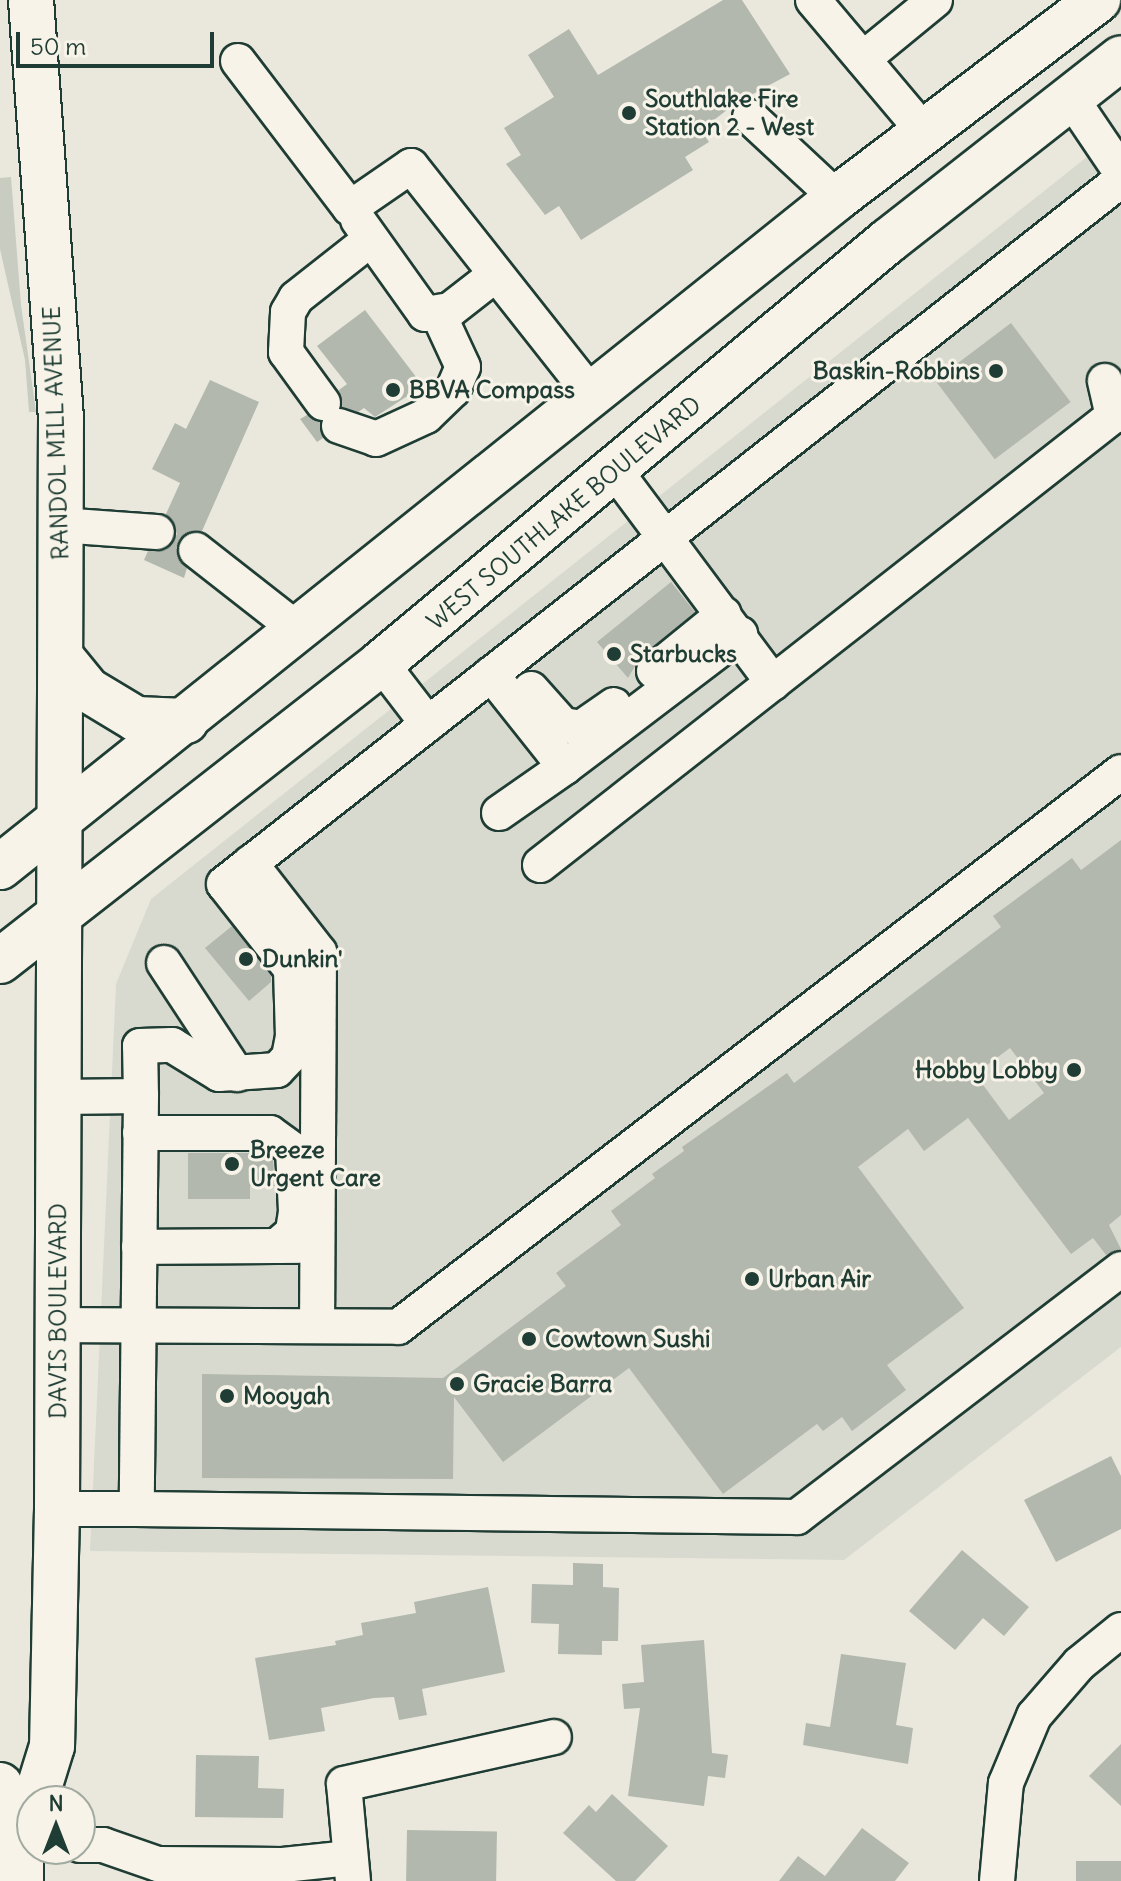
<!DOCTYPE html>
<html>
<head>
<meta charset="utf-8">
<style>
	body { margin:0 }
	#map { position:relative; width:1121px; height:1881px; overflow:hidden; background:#eae8dd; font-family:Delius,sans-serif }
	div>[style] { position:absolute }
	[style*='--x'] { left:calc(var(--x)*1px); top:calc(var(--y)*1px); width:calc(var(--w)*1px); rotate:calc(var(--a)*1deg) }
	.built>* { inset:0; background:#d9dacf }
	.green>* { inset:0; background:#c8ccc1 }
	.building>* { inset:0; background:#b2b8ae; transform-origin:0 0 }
	.roads { filter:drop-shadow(2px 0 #1f3d34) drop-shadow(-2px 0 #1f3d34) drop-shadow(0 2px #1f3d34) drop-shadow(0 -2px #1f3d34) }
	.minor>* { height:34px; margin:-17px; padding:0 17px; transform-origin:17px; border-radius:17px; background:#f7f3e8 }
	.major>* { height:44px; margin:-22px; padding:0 22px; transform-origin:22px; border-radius:22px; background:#f7f3e8 }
	.dots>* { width:22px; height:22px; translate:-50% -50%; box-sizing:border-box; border:4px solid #f7f3e8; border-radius:50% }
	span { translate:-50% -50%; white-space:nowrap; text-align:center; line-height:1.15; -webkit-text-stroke:6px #f7f3e8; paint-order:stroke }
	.poi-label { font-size:24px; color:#1f3d34; font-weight:700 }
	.left { translate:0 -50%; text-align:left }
	.right { translate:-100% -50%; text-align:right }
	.street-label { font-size:24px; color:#1f3d34 }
	.north { position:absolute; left:16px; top:1785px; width:80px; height:80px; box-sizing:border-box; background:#f7f3e8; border:2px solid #a1aaa0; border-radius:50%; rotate:0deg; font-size:22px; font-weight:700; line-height:32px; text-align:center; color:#1f3d34 }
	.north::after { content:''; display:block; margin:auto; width:28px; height:36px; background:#1f3d34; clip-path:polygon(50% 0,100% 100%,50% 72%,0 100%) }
	.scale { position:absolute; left:16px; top:32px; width:198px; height:36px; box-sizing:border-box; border:4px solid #1f3d34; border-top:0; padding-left:10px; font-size:24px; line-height:28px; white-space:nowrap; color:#1f3d34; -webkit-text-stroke:6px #f7f3e8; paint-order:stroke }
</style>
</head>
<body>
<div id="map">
	<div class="built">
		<div style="clip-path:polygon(1121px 130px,1121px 1347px,844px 1560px,90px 1551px,116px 984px,151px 899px)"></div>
	</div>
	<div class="green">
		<div style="clip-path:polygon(11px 177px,21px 305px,36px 412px,29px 412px,25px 360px,0 249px,0 178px)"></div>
	</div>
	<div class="building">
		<div style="clip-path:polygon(723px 0,742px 0,790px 74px,736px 103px,701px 130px,709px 142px,685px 157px,693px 170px,581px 240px,559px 206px,545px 215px,506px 164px,521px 155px,504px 128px,554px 97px,528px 55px,569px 29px,598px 75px)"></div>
		<div style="clip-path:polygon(365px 310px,423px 386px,375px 417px,364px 408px,358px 412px,342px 407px,339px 390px,347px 384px,317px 346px)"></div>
		<div style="left:1011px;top:323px;width:99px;height:95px;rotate:53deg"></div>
		<div style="clip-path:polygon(210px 380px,259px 402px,202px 531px,180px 538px,176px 548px,187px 568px,184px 578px,144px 560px,148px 551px,166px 550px,177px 534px,166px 514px,180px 483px,152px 469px,175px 423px,186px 429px)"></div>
		<div style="clip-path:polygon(307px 415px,320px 422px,323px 438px,317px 442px,300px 419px)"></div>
		<div style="clip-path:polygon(671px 582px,695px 612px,641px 656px,628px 678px,597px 642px)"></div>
		<div style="clip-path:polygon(evenodd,1121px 840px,1121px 1215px,1109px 1225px,1121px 1249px,1106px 1255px,1093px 1238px,1071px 1254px,968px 1118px,924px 1151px,908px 1129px,858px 1167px,964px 1308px,887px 1365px,906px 1390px,852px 1431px,842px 1417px,823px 1431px,817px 1424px,723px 1494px,629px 1368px,503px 1462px,454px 1397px,453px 1479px,202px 1478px,202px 1374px,443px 1378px,566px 1286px,556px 1273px,621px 1225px,611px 1211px,655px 1178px,652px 1174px,684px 1151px,682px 1147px,787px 1073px,794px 1083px,1001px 927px,993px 916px,1072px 858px,1081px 870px,1121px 840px,1010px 1048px,1044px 1093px,1009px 1120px,975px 1074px,1010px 1048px)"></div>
		<div style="clip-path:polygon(232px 926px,271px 976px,271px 982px,249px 1001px,205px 948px)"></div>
		<div style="clip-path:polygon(188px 1153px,263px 1153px,273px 1160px,275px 1186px,250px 1186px,250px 1199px,188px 1199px)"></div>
		<div style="clip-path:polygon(1111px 1456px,1121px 1476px,1121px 1529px,1056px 1562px,1024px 1500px)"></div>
		<div style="clip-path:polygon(962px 1550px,1029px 1607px,1004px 1636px,983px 1618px,955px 1650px,909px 1611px)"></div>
		<div style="clip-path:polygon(573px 1563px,603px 1564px,603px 1587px,619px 1588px,618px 1641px,602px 1641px,602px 1655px,558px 1654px,559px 1624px,531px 1623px,532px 1584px,573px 1585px)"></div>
		<div style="clip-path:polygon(488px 1587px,505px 1672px,422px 1689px,427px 1715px,399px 1720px,394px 1697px,374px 1698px,321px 1708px,325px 1731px,269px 1740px,255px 1658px,336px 1645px,335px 1641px,363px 1635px,361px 1623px,416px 1613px,414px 1602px)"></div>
		<div style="clip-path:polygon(704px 1640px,712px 1753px,728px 1755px,725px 1778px,708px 1776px,704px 1806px,628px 1796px,640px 1708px,624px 1709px,622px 1684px,644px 1682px,641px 1645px)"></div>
		<div style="clip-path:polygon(841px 1654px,906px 1663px,896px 1725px,913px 1728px,908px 1764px,803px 1745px,806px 1723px,830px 1727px)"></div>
		<div style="clip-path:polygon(1121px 1744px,1121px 1806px,1089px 1776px)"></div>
		<div style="clip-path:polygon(196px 1755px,259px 1756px,258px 1788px,284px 1789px,283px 1818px,195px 1817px)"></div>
		<div style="clip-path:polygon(612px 1794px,668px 1846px,635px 1881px,616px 1881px,563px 1833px,589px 1805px,596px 1812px)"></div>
		<div style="clip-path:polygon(862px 1828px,909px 1863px,895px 1881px,779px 1881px,798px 1856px,825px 1876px)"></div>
		<div style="left:407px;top:1830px;width:90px;height:51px;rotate:1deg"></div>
		<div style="left:1076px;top:1861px;width:45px;height:20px"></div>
	</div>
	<div class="roads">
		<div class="minor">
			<div style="--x:813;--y:0;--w:172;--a:49.9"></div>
			<div style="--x:863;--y:59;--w:93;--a:-39.3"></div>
			<div style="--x:238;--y:61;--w:185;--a:52.7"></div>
			<div style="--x:350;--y:208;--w:74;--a:-34.5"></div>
			<div style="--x:411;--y:166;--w:292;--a:51.7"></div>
			<div style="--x:1071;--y:98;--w:89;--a:56"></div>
			<div style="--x:750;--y:117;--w:119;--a:43"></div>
			<div style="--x:358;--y:220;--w:115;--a:54.5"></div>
			<div style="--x:425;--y:314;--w:25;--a:-9"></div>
			<div style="--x:450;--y:310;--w:58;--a:-38"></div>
			<div style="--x:323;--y:403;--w:63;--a:-126"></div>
			<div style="--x:286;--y:352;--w:40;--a:-87.1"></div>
			<div style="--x:288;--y:312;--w:16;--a:-60"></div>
			<div style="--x:296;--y:298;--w:95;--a:-38.2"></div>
			<div style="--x:339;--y:426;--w:39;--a:19"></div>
			<div style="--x:376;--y:439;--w:55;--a:-24.7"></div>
			<div style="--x:426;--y:416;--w:37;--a:-44"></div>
			<div style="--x:453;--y:390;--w:25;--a:-67"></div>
			<div style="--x:463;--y:367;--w:57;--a:-114.8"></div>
			<div style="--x:616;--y:472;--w:263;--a:53.3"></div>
			<div style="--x:59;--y:525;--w:98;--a:4.1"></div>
			<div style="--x:196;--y:550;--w:130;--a:38.1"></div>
			<div style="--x:381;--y:663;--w:77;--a:52.4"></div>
			<div style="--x:654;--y:671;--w:90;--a:-39.2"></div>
			<div style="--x:491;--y:674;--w:119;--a:51.5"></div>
			<div style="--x:565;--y:767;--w:220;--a:-37.2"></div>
			<div style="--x:531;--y:689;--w:48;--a:48.4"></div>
			<div style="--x:563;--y:725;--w:18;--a:9"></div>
			<div style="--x:581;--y:728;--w:40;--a:-34.9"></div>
			<div style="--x:499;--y:813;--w:80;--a:-34.9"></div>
			<div style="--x:250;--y:863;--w:113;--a:52.2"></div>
			<div style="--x:319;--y:952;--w:372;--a:90.3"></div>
			<div style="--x:540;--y:865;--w:728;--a:-38.08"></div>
			<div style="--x:1113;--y:416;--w:36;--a:-103"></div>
			<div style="--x:164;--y:963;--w:133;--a:56.7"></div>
			<div style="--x:141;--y:1096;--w:413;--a:90.6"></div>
			<div style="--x:137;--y:1509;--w:660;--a:0.69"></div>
			<div style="--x:797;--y:1517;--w:408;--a:-37.4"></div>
			<div style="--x:59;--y:1097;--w:82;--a:-0.7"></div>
			<div style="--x:141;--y:1096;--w:50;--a:-91.1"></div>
			<div style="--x:140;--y:1046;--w:32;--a:-2"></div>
			<div style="--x:172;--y:1045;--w:55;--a:31.7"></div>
			<div style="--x:219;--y:1074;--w:58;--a:-3.9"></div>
			<div style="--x:277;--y:1070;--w:18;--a:-47"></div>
			<div style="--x:289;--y:1057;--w:20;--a:-79"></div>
			<div style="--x:293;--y:1037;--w:68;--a:-91.7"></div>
			<div style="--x:291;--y:969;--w:108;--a:-128.2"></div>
			<div style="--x:224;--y:884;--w:1140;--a:-38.13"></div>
			<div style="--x:140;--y:1133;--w:130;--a:0"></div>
			<div style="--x:270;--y:1133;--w:29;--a:36"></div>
			<div style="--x:293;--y:1150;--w:62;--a:87.2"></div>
			<div style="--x:296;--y:1212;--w:20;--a:99"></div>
			<div style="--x:293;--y:1232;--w:21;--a:139"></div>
			<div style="--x:139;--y:1247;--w:159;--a:-0.4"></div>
			<div style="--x:59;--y:1325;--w:339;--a:0.3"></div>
			<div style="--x:398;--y:1327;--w:911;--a:-37.51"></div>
			<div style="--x:57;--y:1509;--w:80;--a:0"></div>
			<div style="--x:80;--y:1845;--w:23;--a:0"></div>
			<div style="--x:103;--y:1845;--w:58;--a:19.1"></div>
			<div style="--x:158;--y:1864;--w:125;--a:0.5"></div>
			<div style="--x:283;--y:1865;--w:67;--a:-6"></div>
			<div style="--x:353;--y:1881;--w:97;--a:-95.3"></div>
			<div style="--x:344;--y:1784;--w:215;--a:-12.6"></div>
			<div style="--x:997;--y:1881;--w:98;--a:-84.8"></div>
			<div style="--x:1006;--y:1783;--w:73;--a:-67.3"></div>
			<div style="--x:1034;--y:1716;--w:69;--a:-49.1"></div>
			<div style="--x:1079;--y:1664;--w:54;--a:-39"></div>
		</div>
		<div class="major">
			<div style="--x:31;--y:0;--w:418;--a:85.9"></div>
			<div style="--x:61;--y:417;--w:1092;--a:90.21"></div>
			<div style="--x:57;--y:1509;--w:237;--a:91.2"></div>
			<div style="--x:52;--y:1746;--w:58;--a:107.2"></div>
			<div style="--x:61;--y:657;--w:43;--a:50.7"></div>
			<div style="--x:88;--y:690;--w:56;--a:31.1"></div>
			<div style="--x:136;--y:719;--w:50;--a:2.3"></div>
			<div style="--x:0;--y:867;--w:1072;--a:-38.63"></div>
			<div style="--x:837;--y:198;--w:328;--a:-37.2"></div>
			<div style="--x:0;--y:961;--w:484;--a:-38"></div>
			<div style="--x:381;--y:663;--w:660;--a:-39.77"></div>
			<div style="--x:888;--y:241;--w:296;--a:-38.1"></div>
			<div style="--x:0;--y:1785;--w:64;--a:70.7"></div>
			<div style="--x:21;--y:1881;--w:36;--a:-90"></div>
			<div style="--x:21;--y:1845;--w:38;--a:-73"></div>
		</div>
	</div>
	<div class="dots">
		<div style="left:629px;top:113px;background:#1f3d34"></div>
		<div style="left:996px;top:371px;background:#1f3d34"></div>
		<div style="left:393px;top:390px;background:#1f3d34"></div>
		<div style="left:614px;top:654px;background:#1f3d34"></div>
		<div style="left:246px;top:959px;background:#1f3d34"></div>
		<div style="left:1074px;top:1070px;background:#1f3d34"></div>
		<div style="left:232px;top:1164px;background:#1f3d34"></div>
		<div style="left:752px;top:1279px;background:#1f3d34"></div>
		<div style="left:529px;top:1339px;background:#1f3d34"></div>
		<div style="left:457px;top:1384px;background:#1f3d34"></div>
		<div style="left:227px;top:1396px;background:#1f3d34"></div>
	</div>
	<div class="poi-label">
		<span class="left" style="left:645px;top:113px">Southlake Fire<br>Station 2 - West</span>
		<span class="right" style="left:980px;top:371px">Baskin-Robbins</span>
		<span class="left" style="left:409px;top:390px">BBVA Compass</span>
		<span class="left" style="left:630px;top:654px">Starbucks</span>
		<span class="left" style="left:262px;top:959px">Dunkin'</span>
		<span class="right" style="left:1058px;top:1070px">Hobby Lobby</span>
		<span class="left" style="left:250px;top:1164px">Breeze<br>Urgent Care</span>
		<span class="left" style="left:768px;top:1279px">Urban Air</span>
		<span class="left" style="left:545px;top:1339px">Cowtown Sushi</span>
		<span class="left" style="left:473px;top:1384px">Gracie Barra</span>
		<span class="left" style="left:243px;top:1396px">Mooyah</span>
	</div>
	<div class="street-label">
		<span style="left:56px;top:433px;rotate:-92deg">RANDOL MILL AVENUE</span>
		<span style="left:564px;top:513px;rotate:-40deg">WEST SOUTHLAKE BOULEVARD</span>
		<span style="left:58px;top:1311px;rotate:-90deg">DAVIS BOULEVARD</span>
	</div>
	<div class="north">N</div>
	<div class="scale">50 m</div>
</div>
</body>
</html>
